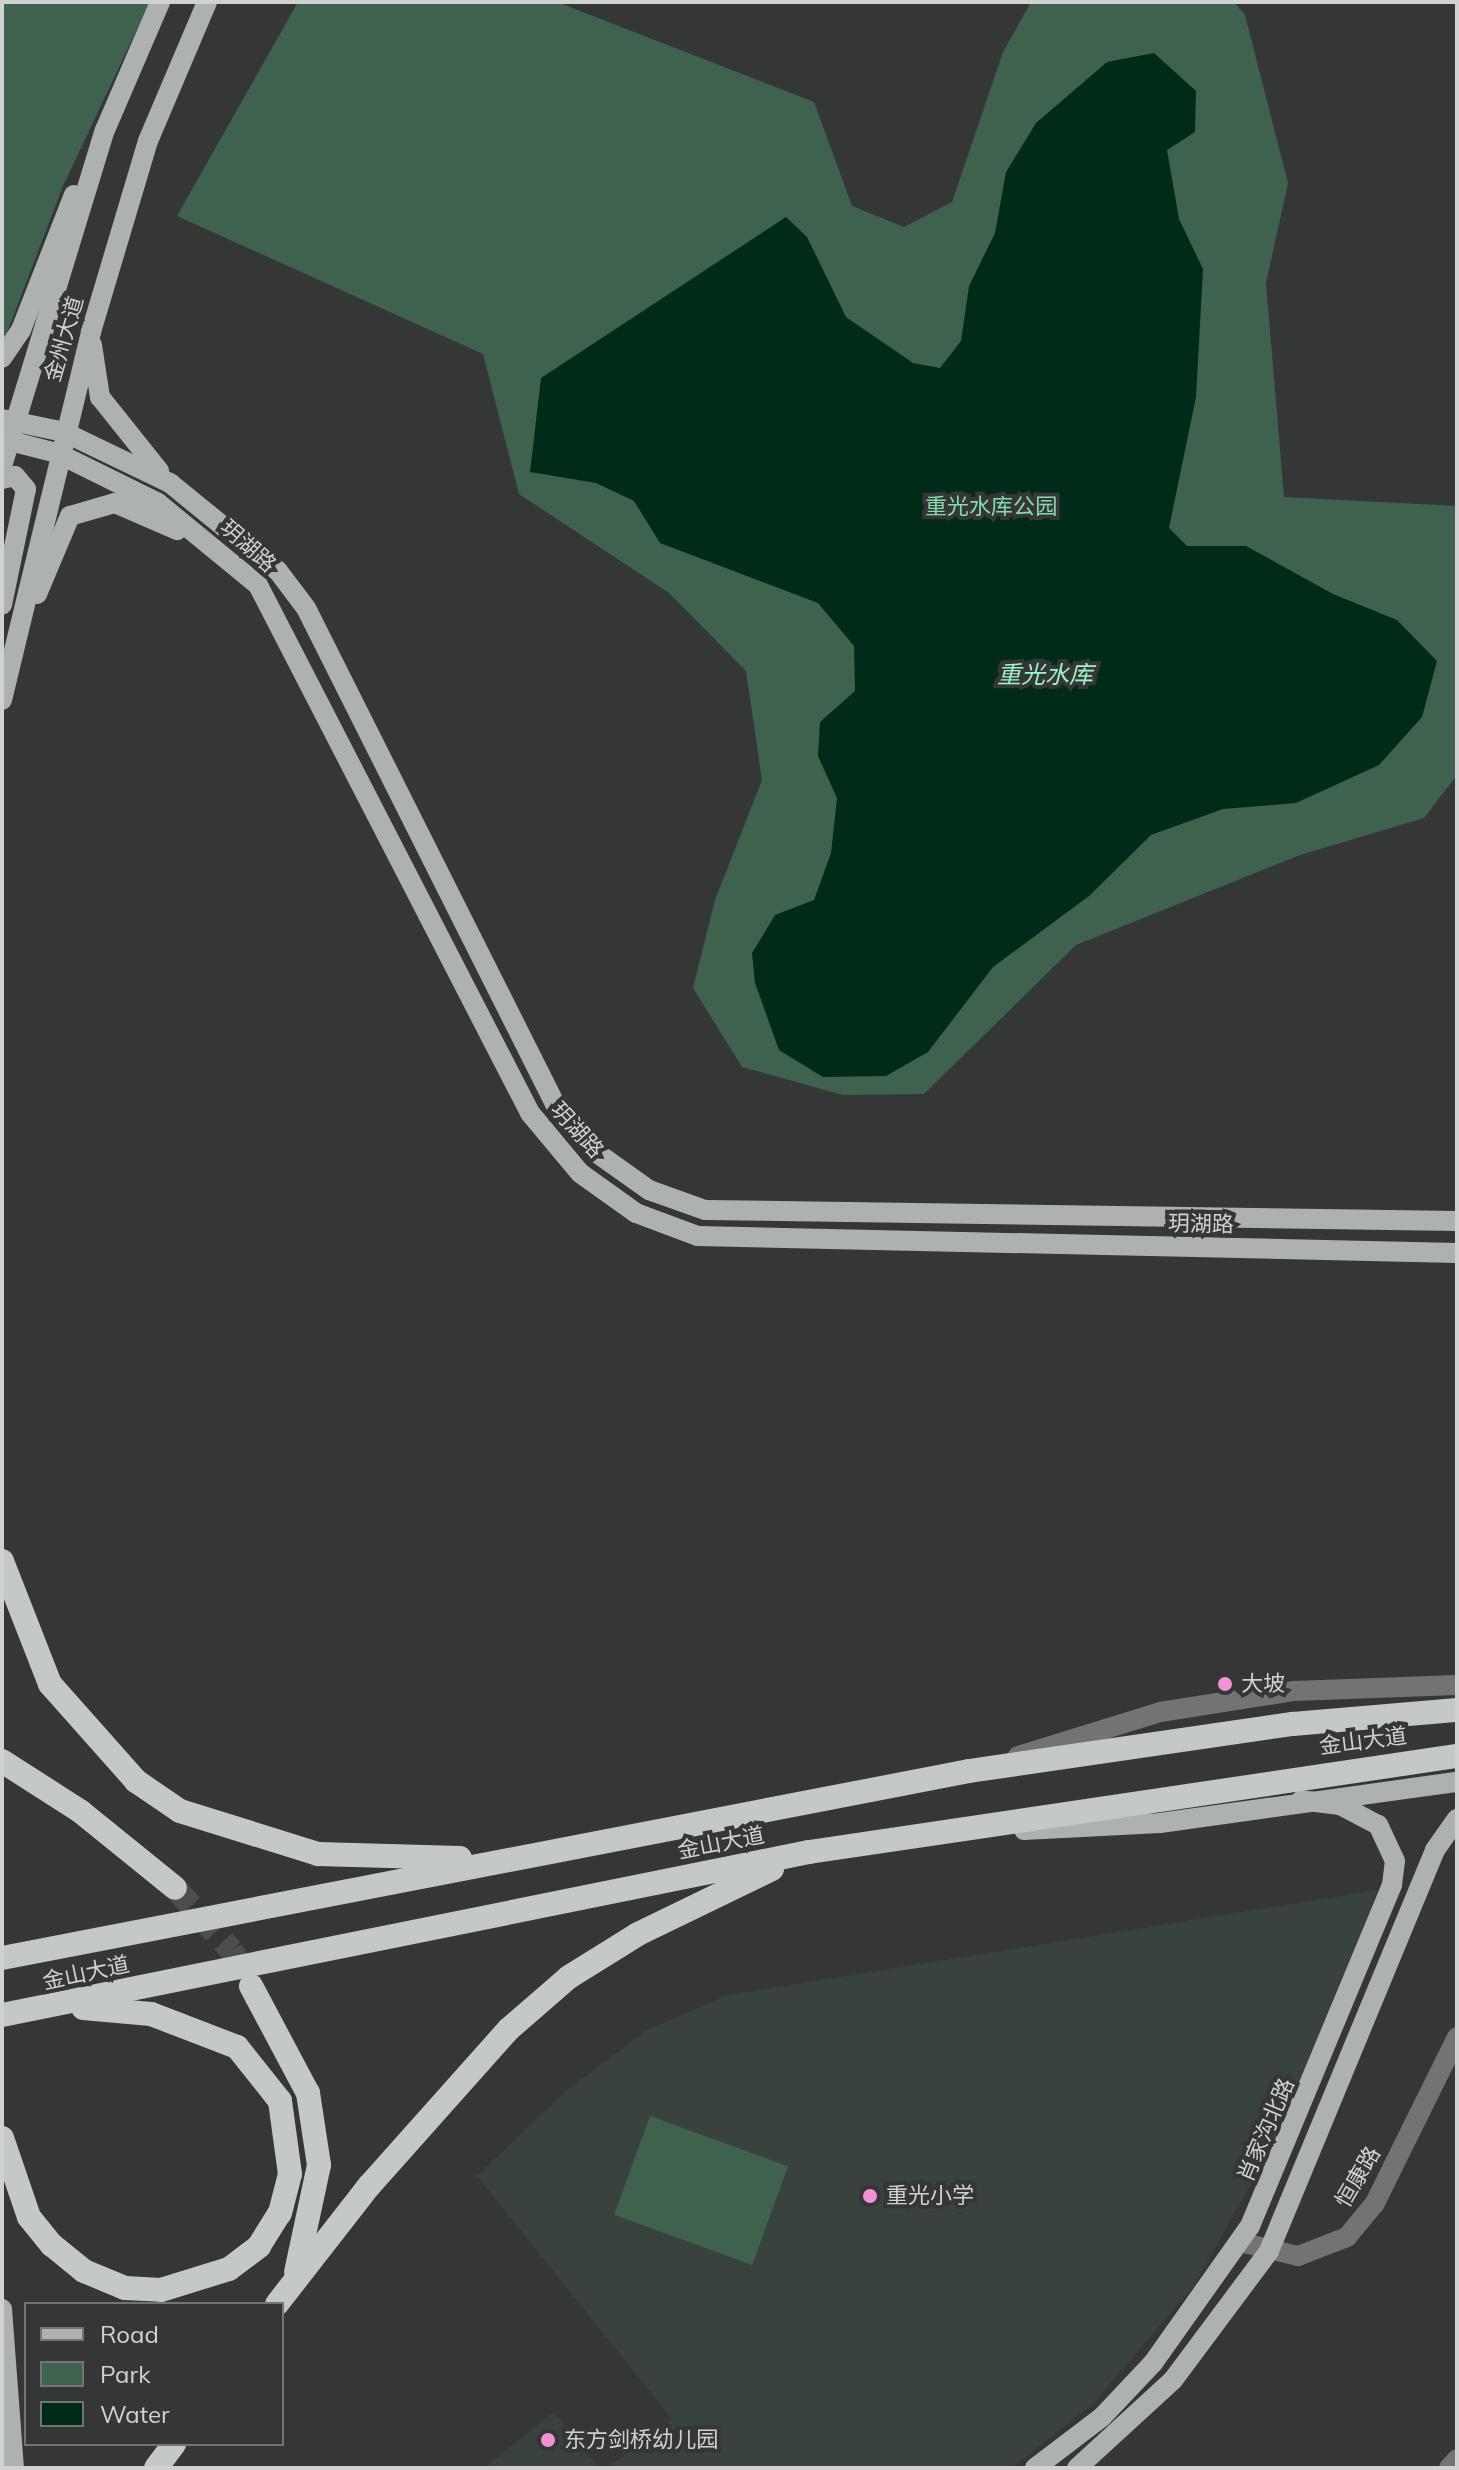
<!DOCTYPE html>
<html>
<head>
<meta charset="utf-8">
<style>
	body { margin:0 }
	#map { position:relative; width:1459px; height:2470px; overflow:hidden; background:#343735; font-family:Mulish,"Noto Sans SC",sans-serif }
	div>[style] { position:absolute }
	[style*='--x'] { left:calc(var(--x)*1px); top:calc(var(--y)*1px); width:calc(var(--w)*1px); rotate:calc(var(--a)*1deg) }
	.built>* { inset:0; background:#39423d }
	.green>* { inset:0; background:#3f624f; transform-origin:0 0 }
	.water>* { inset:0; background:#002b18 }
	.highway-tunnel>* { height:24px; margin-top:-12px; transform-origin:0; background:repeating-linear-gradient(90deg,#4b4e4c 0 24px,transparent 0 36px) }
	.minor>* { height:20px; margin:-10px; padding:0 10px; transform-origin:10px; border-radius:10px; background:#727473 }
	.major>* { height:20px; margin:-10px; padding:0 10px; transform-origin:10px; border-radius:10px; background:#adb1af }
	.highway>* { height:24px; margin:-12px; padding:0 12px; transform-origin:12px; border-radius:12px; background:#c4c8c6 }
	.dots>* { width:22px; height:22px; translate:-50% -50%; box-sizing:border-box; border:4px solid #343735; border-radius:50% }
	span { translate:-50% -50%; white-space:nowrap; text-align:center; line-height:1.15; -webkit-text-stroke:8px #343735; paint-order:stroke }
	.street-label { font-size:22px; color:#d0d2d1 }
	.park-label { font-size:22px; color:#85daad }
	.poi-label { font-size:22px; color:#d0d2d1 }
	.left { translate:0 -50%; text-align:left }
	.water-label { font-size:24px; color:#9df3c5; font-style:italic }
	.frame { position:absolute; inset:0; border:4px solid #d0d2d1; pointer-events:none }
	.legend { position:absolute; left:24px; top:2302px; width:260px; height:144px; box-sizing:border-box; background:#343735; border:2px solid #727573; margin:0; padding:10px 14px; list-style:none; font-size:24px; color:#d0d2d1 }
	.legend li { display:flex; align-items:center; gap:16px; height:40px }
	.legend b { width:40px; border:2px solid #727573 }
</style>
</head>
<body>
<div id="map">
	<div class="built">
		<div style="clip-path:polygon(1378px 1890px,1272px 2146px,1194px 2286px,1093px 2404px,1012px 2468px,607px 2468px,672px 2419px,477px 2176px,567px 2090px,647px 2030px,728px 1995px)"></div>
		<div style="clip-path:polygon(554px 2412px,599px 2468px,484px 2468px)"></div>
	</div>
	<div class="green">
		<div style="clip-path:polygon(2px 2px,150px 2px,63px 186px,2px 346px)"></div>
		<div style="clip-path:polygon(298px 2px,557px 2px,814px 102px,852px 206px,904px 227px,952px 202px,1003px 52px,1031px 2px,1234px 2px,1245px 15px,1288px 183px,1266px 283px,1284px 497px,1457px 506px,1457px 775px,1424px 818px,1300px 855px,1076px 945px,924px 1094px,843px 1095px,742px 1067px,693px 988px,715px 900px,762px 780px,746px 671px,669px 593px,519px 494px,483px 354px,177px 216px)"></div>
		<div style="left:650px;top:2116px;width:147px;height:105px;rotate:20deg"></div>
	</div>
	<div class="water">
		<div style="clip-path:polygon(1154px 53px,1196px 91px,1195px 132px,1167px 150px,1179px 219px,1203px 269px,1196px 397px,1169px 528px,1187px 546px,1246px 546px,1333px 594px,1397px 620px,1437px 661px,1422px 717px,1379px 765px,1296px 803px,1223px 809px,1151px 835px,1089px 896px,993px 967px,928px 1052px,886px 1076px,823px 1077px,779px 1050px,755px 983px,752px 953px,775px 915px,814px 900px,831px 853px,837px 798px,818px 756px,820px 722px,855px 691px,854px 646px,818px 603px,660px 543px,634px 501px,596px 483px,530px 472px,541px 378px,786px 217px,807px 237px,846px 317px,913px 363px,940px 368px,961px 341px,969px 286px,995px 233px,1006px 172px,1036px 123px,1107px 62px)"></div>
	</div>
	<div class="highway-tunnel">
		<div style="--x:175;--y:1888;--w:84;--a:47.9"></div>
		<div style="--x:231;--y:1950;--w:39;--a:61"></div>
	</div>
	<div class="minor">
		<div style="--x:1018;--y:1756;--w:149;--a:-17.2"></div>
		<div style="--x:1160;--y:1712;--w:136;--a:-8.9"></div>
		<div style="--x:1294;--y:1691;--w:163;--a:-2.1"></div>
		<div style="--x:1240;--y:2242;--w:60;--a:13.6"></div>
		<div style="--x:1298;--y:2256;--w:53;--a:-21.2"></div>
		<div style="--x:1347;--y:2237;--w:44;--a:-50.5"></div>
		<div style="--x:1375;--y:2203;--w:185;--a:-63.7"></div>
		<div style="--x:1449;--y:2468;--w:12;--a:-48"></div>
	</div>
	<div class="major">
		<div style="--x:92;--y:345;--w:53;--a:81.3"></div>
		<div style="--x:100;--y:397;--w:95;--a:51.4"></div>
		<div style="--x:2;--y:358;--w:34;--a:-56"></div>
		<div style="--x:21;--y:330;--w:145;--a:-68.6"></div>
		<div style="--x:2;--y:419;--w:63;--a:11.8"></div>
		<div style="--x:64;--y:432;--w:118;--a:25.7"></div>
		<div style="--x:170;--y:483;--w:139;--a:39.2"></div>
		<div style="--x:278;--y:571;--w:46;--a:52.9"></div>
		<div style="--x:306;--y:608;--w:555;--a:63.34"></div>
		<div style="--x:555;--y:1104;--w:65;--a:49.4"></div>
		<div style="--x:597;--y:1153;--w:64;--a:35.4"></div>
		<div style="--x:649;--y:1190;--w:59;--a:19.7"></div>
		<div style="--x:705;--y:1210;--w:752;--a:0.84"></div>
		<div style="--x:2;--y:439;--w:57;--a:14.3"></div>
		<div style="--x:57;--y:453;--w:113;--a:26.3"></div>
		<div style="--x:158;--y:503;--w:129;--a:39.4"></div>
		<div style="--x:258;--y:585;--w:594;--a:62.74"></div>
		<div style="--x:530;--y:1113;--w:78;--a:50.2"></div>
		<div style="--x:580;--y:1173;--w:69;--a:35.5"></div>
		<div style="--x:636;--y:1213;--w:66;--a:20.4"></div>
		<div style="--x:698;--y:1236;--w:759;--a:1.28"></div>
		<div style="--x:2;--y:466;--w:351;--a:-73"></div>
		<div style="--x:105;--y:130;--w:139;--a:-66.7"></div>
		<div style="--x:2;--y:479;--w:13;--a:-13"></div>
		<div style="--x:15;--y:476;--w:17;--a:50"></div>
		<div style="--x:26;--y:489;--w:118;--a:101.7"></div>
		<div style="--x:37;--y:594;--w:85;--a:-67.1"></div>
		<div style="--x:70;--y:516;--w:47;--a:-16.1"></div>
		<div style="--x:115;--y:503;--w:68;--a:23.5"></div>
		<div style="--x:2;--y:700;--w:379;--a:-76.4"></div>
		<div style="--x:91;--y:332;--w:199;--a:-73.4"></div>
		<div style="--x:148;--y:141;--w:151;--a:-67"></div>
		<div style="--x:1024;--y:1830;--w:136;--a:-2.9"></div>
		<div style="--x:1160;--y:1823;--w:300;--a:-7.9"></div>
		<div style="--x:2;--y:2309;--w:159;--a:85.7"></div>
		<div style="--x:1035;--y:2468;--w:84;--a:-37.3"></div>
		<div style="--x:1102;--y:2417;--w:74;--a:-46.6"></div>
		<div style="--x:1153;--y:2363;--w:168;--a:-54.7"></div>
		<div style="--x:1250;--y:2226;--w:369;--a:-67.4"></div>
		<div style="--x:1392;--y:1885;--w:24;--a:-83"></div>
		<div style="--x:1395;--y:1861;--w:40;--a:-115"></div>
		<div style="--x:1378;--y:1825;--w:43;--a:-152.2"></div>
		<div style="--x:1340;--y:1805;--w:39;--a:-173"></div>
		<div style="--x:1077;--y:2468;--w:130;--a:-42.5"></div>
		<div style="--x:1173;--y:2380;--w:161;--a:-53.3"></div>
		<div style="--x:1269;--y:2251;--w:434;--a:-67.5"></div>
		<div style="--x:1435;--y:1850;--w:38;--a:-55"></div>
	</div>
	<div class="highway">
		<div style="--x:2;--y:1561;--w:132;--a:68.7"></div>
		<div style="--x:50;--y:1684;--w:130;--a:48.4"></div>
		<div style="--x:136;--y:1781;--w:53;--a:34.3"></div>
		<div style="--x:180;--y:1811;--w:145;--a:17.3"></div>
		<div style="--x:318;--y:1854;--w:142;--a:1.6"></div>
		<div style="--x:2;--y:1761;--w:93;--a:32.7"></div>
		<div style="--x:80;--y:1811;--w:122;--a:39"></div>
		<div style="--x:2;--y:1958;--w:985;--a:-10.94"></div>
		<div style="--x:969;--y:1771;--w:327;--a:-8.3"></div>
		<div style="--x:1293;--y:1724;--w:165;--a:-4.9"></div>
		<div style="--x:251;--y:1986;--w:121;--a:62"></div>
		<div style="--x:308;--y:2093;--w:73;--a:81.3"></div>
		<div style="--x:319;--y:2165;--w:109;--a:102.1"></div>
		<div style="--x:2;--y:2015;--w:823;--a:-11.42"></div>
		<div style="--x:809;--y:1852;--w:655;--a:-8.43"></div>
		<div style="--x:2;--y:2138;--w:83;--a:71.1"></div>
		<div style="--x:29;--y:2217;--w:36;--a:51"></div>
		<div style="--x:52;--y:2245;--w:41;--a:39.1"></div>
		<div style="--x:84;--y:2271;--w:44;--a:22.5"></div>
		<div style="--x:125;--y:2288;--w:36;--a:3"></div>
		<div style="--x:161;--y:2290;--w:71;--a:-17.2"></div>
		<div style="--x:229;--y:2269;--w:38;--a:-37"></div>
		<div style="--x:259;--y:2246;--w:39;--a:-58"></div>
		<div style="--x:280;--y:2213;--w:40;--a:-75.6"></div>
		<div style="--x:290;--y:2174;--w:74;--a:-97.8"></div>
		<div style="--x:280;--y:2101;--w:69;--a:-128.5"></div>
		<div style="--x:237;--y:2047;--w:92;--a:-159"></div>
		<div style="--x:151;--y:2014;--w:68;--a:-175"></div>
		<div style="--x:277;--y:2304;--w:150;--a:-52.1"></div>
		<div style="--x:369;--y:2186;--w:210;--a:-48.3"></div>
		<div style="--x:509;--y:2029;--w:79;--a:-40.9"></div>
		<div style="--x:569;--y:1977;--w:81;--a:-31.9"></div>
		<div style="--x:638;--y:1934;--w:149;--a:-25.9"></div>
		<div style="--x:156;--y:2468;--w:30;--a:-53"></div>
	</div>
	<div class="dots">
		<div style="left:1225px;top:1684px;background:#f391d5"></div>
		<div style="left:870px;top:2196px;background:#f391d5"></div>
		<div style="left:548px;top:2440px;background:#f391d5"></div>
	</div>
	<div class="street-label">
		<span style="left:64px;top:339px;rotate:-74deg">金州大道</span>
		<span style="left:248px;top:546px;rotate:42deg">玥湖路</span>
		<span style="left:577px;top:1130px;rotate:48deg">玥湖路</span>
		<span style="left:1201px;top:1224px;rotate:1deg">玥湖路</span>
		<span style="left:1363px;top:1741px;rotate:-7deg">金山大道</span>
		<span style="left:721px;top:1843px;rotate:-11deg">金山大道</span>
		<span style="left:86px;top:1973px;rotate:-12deg">金山大道</span>
		<span style="left:1266px;top:2130px;rotate:-67deg">肖家沟北路</span>
		<span style="left:1358px;top:2177px;rotate:-60deg">恒康路</span>
	</div>
	<div class="park-label">
		<span style="left:991px;top:507px">重光水库公园</span>
	</div>
	<div class="poi-label">
		<span class="left" style="left:1241px;top:1684px">大坡</span>
		<span class="left" style="left:886px;top:2196px">重光小学</span>
		<span class="left" style="left:564px;top:2440px">东方剑桥幼儿园</span>
	</div>
	<div class="water-label">
		<span style="left:1045px;top:675px">重光水库</span>
	</div>
	<div class="frame"></div>
	<ul class="legend">
	<li><b style="height:10px;background:#adb1af"></b>Road</li>
	<li><b style="height:22px;background:#3f624f"></b>Park</li>
	<li><b style="height:22px;background:#002b18"></b>Water</li>
	</ul>
</div>
</body>
</html>
